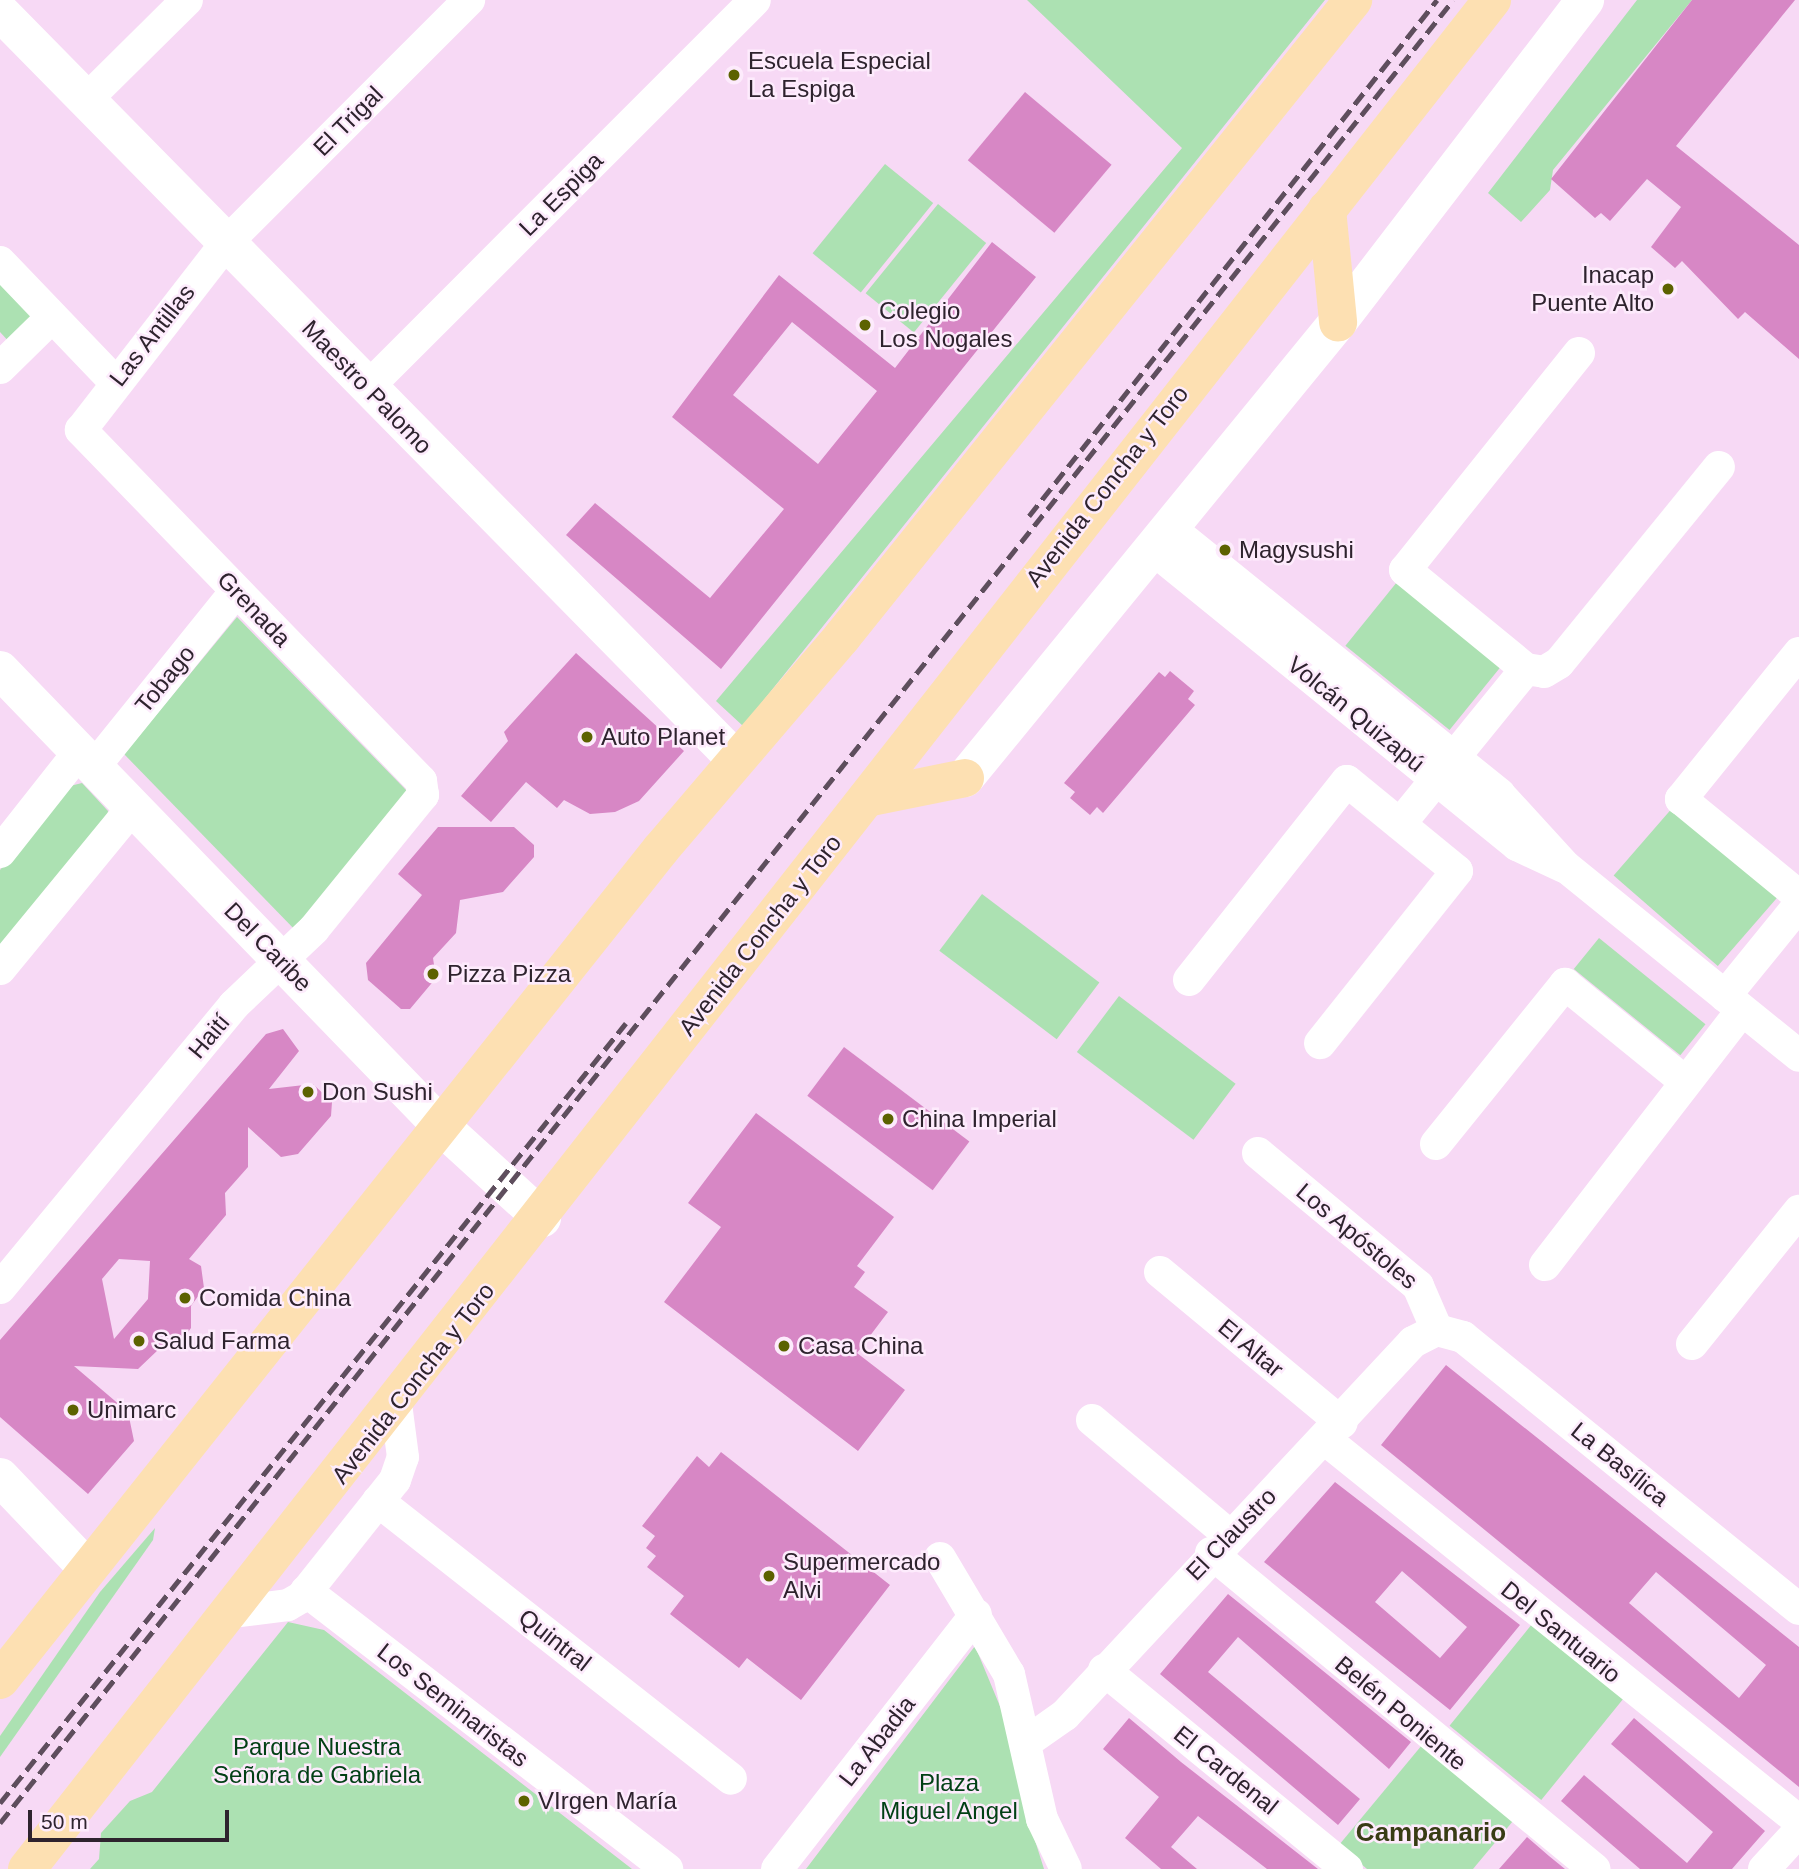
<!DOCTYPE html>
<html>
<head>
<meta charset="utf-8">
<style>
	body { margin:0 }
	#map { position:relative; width:1799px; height:1869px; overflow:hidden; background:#f7d9f5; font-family:Arial,sans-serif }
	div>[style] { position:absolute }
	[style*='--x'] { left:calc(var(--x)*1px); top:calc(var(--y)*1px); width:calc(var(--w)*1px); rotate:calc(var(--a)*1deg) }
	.green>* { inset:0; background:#ace1b2; transform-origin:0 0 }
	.building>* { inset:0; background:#d787c5; transform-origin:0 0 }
	.minor>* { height:32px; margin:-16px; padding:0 16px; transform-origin:16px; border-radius:16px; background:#fff }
	.tertiary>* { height:38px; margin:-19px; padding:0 19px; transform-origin:19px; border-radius:19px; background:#fff }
	.primary>* { height:38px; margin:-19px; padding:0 19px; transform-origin:19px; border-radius:19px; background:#fde0b2 }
	.rail>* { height:5px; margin-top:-2.5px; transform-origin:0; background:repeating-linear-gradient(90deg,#5e4e5d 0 14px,transparent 0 21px) }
	.dots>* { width:19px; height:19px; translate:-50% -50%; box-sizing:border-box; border:4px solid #fdebfc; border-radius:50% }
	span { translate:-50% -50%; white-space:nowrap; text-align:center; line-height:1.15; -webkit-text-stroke:5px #fdebfc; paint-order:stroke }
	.poi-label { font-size:24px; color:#2e232e }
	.left { translate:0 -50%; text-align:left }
	.right { translate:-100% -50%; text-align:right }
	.street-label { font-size:24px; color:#2e232e }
	.park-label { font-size:24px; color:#024015 }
	.neighbourhood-label { font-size:26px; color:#383c14; font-weight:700 }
	.scale { position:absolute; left:28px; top:1810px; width:201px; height:32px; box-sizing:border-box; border:4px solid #2e232e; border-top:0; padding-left:9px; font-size:21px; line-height:24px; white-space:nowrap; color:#2e232e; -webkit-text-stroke:5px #fdebfc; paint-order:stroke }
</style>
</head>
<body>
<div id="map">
	<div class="green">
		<div style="clip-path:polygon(1027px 0,1325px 0,743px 726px,716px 701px,1182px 148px)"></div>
		<div style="clip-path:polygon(1637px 0,1692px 0,1553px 170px,1550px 190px,1521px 222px,1488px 193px)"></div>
		<div style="left:885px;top:164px;width:62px;height:115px;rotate:39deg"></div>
		<div style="left:938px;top:204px;width:62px;height:115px;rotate:39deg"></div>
		<div style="clip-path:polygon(0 273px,36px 311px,11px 344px,0 332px)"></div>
		<div style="left:1397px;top:582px;width:134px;height:82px;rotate:39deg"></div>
		<div style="clip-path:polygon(237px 617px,408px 792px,297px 932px,124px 754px)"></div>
		<div style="clip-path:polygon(82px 783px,108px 811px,106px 826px,0 953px,0 870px,70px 786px)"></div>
		<div style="left:1674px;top:806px;width:138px;height:92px;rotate:41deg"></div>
		<div style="left:982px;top:894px;width:147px;height:71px;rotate:37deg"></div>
		<div style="left:1599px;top:938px;width:137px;height:40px;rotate:39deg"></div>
		<div style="left:1119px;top:996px;width:146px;height:70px;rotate:37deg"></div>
		<div style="clip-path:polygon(155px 1528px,153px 1540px,0 1757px,0 1736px,100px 1592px)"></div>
		<div style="clip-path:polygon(288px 1622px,324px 1630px,632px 1869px,90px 1869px,99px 1859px,101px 1833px,130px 1801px,152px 1792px)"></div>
		<div style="left:1532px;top:1624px;width:118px;height:131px;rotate:39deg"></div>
		<div style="clip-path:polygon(975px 1646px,1009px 1728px,1022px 1799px,1044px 1869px,806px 1869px)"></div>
		<div style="clip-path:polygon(1422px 1745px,1513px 1821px,1473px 1869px,1367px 1869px,1339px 1845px)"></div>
	</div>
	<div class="building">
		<div style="clip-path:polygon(1692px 0,1795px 0,1676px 146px,1799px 245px,1799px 359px,1745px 312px,1738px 319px,1682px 261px,1675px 268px,1651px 247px,1681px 207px,1647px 179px,1610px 221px,1601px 213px,1595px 218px,1551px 179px)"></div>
		<div style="left:1025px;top:92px;width:113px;height:89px;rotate:40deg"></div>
		<div style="clip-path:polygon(evenodd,992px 242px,1036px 277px,721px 669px,566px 535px,595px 503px,710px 598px,784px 509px,672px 417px,779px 275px,895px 368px,992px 242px,792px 322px,877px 391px,818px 464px,733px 395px,792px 322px)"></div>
		<div style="clip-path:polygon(576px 653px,684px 751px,639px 801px,615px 812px,590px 814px,564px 800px,557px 808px,526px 782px,491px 822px,461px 796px,508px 741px,504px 732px)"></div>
		<div style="clip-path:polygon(1170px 671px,1194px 691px,1188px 699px,1195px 705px,1103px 813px,1097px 807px,1090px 815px,1070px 798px,1075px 792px,1064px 783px,1159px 672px,1165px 677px)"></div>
		<div style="clip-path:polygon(438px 827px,514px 827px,534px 845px,534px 857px,503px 892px,460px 900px,456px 933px,433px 958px,436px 978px,410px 1009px,401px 1009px,368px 980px,366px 963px,422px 895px,398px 874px)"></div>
		<div style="clip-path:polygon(evenodd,283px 1029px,299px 1051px,269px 1089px,313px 1084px,332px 1102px,331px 1116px,298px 1154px,281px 1157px,248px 1127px,248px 1167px,225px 1193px,226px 1215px,189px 1259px,201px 1266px,204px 1288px,191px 1306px,191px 1328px,176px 1348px,159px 1349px,138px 1369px,74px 1366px,128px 1412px,134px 1441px,88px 1494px,0 1417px,0 1340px,266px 1034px,283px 1029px,119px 1259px,150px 1261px,148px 1299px,114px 1339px,102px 1279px,119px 1259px)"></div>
		<div style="left:844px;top:1047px;width:157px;height:61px;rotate:37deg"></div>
		<div style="clip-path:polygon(756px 1113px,894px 1217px,857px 1266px,865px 1272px,854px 1287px,888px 1312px,857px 1353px,905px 1390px,858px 1451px,664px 1302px,721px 1227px,688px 1203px)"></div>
		<div style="clip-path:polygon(evenodd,1446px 1365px,1799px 1647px,1799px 1787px,1381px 1445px,1446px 1365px,1656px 1572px,1766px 1665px,1739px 1698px,1629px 1603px,1656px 1572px)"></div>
		<div style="clip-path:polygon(721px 1452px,890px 1585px,801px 1700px,747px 1658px,739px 1668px,670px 1614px,684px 1596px,647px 1567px,656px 1556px,646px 1548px,655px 1536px,642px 1526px,697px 1456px,709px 1467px)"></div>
		<div style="clip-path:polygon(evenodd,1335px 1482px,1520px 1625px,1450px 1710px,1264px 1562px,1335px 1482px,1402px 1571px,1467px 1627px,1440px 1658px,1375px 1602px,1402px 1571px)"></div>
		<div style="clip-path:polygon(1228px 1594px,1411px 1742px,1389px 1769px,1238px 1637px,1208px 1672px,1360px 1799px,1338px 1825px,1160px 1674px)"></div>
		<div style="clip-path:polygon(1129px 1718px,1181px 1762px,1318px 1869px,1267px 1869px,1198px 1816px,1171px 1847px,1197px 1869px,1161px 1869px,1125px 1838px,1159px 1797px,1103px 1749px)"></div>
		<div style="clip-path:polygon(1634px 1718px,1765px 1831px,1732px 1869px,1640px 1869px,1561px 1801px,1584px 1775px,1687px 1863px,1713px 1832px,1611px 1744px)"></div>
		<div style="clip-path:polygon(1527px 1837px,1549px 1856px,1565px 1869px,1499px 1869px)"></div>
	</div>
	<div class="minor">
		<div style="--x:86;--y:100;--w:142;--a:-44.7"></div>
		<div style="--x:0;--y:262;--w:166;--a:46.2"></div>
		<div style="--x:1579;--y:353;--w:278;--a:128.7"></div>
		<div style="--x:1405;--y:570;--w:156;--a:39.3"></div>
		<div style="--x:1526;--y:669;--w:18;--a:9"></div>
		<div style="--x:1544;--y:672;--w:17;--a:-31"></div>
		<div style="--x:1559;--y:663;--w:253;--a:-50.8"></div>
		<div style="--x:0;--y:368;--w:73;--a:-44.4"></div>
		<div style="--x:368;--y:387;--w:547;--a:-45"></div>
		<div style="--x:1171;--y:529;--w:422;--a:38.9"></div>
		<div style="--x:1499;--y:794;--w:99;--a:47.5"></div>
		<div style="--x:1566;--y:867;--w:300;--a:39"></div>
		<div style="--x:1154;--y:550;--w:468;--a:39.1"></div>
		<div style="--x:1517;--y:845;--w:52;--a:25.1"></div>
		<div style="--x:1799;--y:653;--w:188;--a:128.9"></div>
		<div style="--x:1681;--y:799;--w:153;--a:39.4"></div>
		<div style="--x:94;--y:767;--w:226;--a:-51.1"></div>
		<div style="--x:1400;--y:824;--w:200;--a:-50.9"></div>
		<div style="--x:0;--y:852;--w:127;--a:-51.7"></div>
		<div style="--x:0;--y:969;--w:210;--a:-50.6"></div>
		<div style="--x:1189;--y:980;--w:254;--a:-51.6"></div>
		<div style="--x:1347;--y:781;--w:142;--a:39.3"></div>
		<div style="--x:1457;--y:871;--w:220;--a:128.5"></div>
		<div style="--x:1725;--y:996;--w:117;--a:-50.9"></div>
		<div style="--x:1436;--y:1144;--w:206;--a:-51.1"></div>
		<div style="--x:1565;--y:984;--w:152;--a:39.1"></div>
		<div style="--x:1258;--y:1153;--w:208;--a:39.7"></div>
		<div style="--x:1418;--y:1286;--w:48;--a:66.6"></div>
		<div style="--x:1545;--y:1265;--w:322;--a:-52.3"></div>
		<div style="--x:1160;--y:1272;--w:236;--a:39.7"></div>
		<div style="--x:0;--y:1288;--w:367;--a:-50.4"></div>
		<div style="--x:234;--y:1005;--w:110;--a:-43.5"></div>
		<div style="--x:314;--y:929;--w:173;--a:-50.9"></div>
		<div style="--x:423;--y:795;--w:14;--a:-98"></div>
		<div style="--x:421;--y:781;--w:489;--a:-134.1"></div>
		<div style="--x:81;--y:430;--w:237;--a:-52.2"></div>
		<div style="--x:226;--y:243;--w:344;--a:-45"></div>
		<div style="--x:1692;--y:1344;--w:171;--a:-51.2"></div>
		<div style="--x:1092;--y:1420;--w:179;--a:40"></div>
		<div style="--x:1326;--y:1440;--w:607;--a:38.85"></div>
		<div style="--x:378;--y:1501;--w:449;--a:38.2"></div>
		<div style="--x:1211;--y:1553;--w:497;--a:39.5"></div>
		<div style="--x:940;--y:1558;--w:135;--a:59.3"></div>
		<div style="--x:1009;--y:1674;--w:149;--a:77.2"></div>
		<div style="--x:1042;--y:1819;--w:55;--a:64.4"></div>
		<div style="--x:306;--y:1591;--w:456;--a:37.6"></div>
		<div style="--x:233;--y:1612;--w:55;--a:-7.3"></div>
		<div style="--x:288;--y:1605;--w:16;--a:-30"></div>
		<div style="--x:302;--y:1597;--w:149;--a:-51.5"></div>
		<div style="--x:395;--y:1480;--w:24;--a:-71"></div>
		<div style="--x:403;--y:1457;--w:53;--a:-97.5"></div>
		<div style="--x:1104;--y:1670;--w:314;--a:39.3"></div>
		<div style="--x:1028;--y:1741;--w:45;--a:-35.1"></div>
		<div style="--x:1065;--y:1715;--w:510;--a:-46.99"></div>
		<div style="--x:1413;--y:1342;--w:27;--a:-27"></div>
		<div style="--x:1437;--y:1330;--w:27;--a:15"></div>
		<div style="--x:1463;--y:1337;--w:432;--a:39"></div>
		<div style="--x:777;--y:1869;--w:323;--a:-52"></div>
		<div style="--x:1764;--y:1869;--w:52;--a:-47.4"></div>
	</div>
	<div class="tertiary">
		<div style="--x:0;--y:12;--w:1049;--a:45.46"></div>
		<div style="--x:0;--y:670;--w:637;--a:45.95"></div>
		<div style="--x:443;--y:1128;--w:134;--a:42.3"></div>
		<div style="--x:965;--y:778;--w:589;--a:-50.72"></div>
		<div style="--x:1338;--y:322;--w:406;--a:-52.5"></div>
		<div style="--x:0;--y:1477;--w:127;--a:46.3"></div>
	</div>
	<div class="primary">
		<div style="--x:1327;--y:209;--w:114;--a:84.4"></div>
		<div style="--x:867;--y:798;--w:100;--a:-11.5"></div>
		<div style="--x:0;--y:1680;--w:1062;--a:-51.5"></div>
		<div style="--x:661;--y:849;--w:279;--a:-49.5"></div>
		<div style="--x:842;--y:637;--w:817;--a:-51.26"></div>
		<div style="--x:27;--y:1869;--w:2375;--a:-51.91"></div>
	</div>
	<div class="rail">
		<div style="--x:1029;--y:516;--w:658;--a:-51.67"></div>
		<div style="--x:0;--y:1803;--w:1000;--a:-51.25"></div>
		<div style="--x:0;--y:1823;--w:2331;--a:-51.44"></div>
	</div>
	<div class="dots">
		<div style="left:734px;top:75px;background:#5c6200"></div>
		<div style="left:1668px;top:289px;background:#5c6200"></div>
		<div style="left:865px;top:325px;background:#5c6200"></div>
		<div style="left:1225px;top:550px;background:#5c6200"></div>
		<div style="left:587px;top:737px;background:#5c6200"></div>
		<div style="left:433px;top:974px;background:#5c6200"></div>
		<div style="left:308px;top:1092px;background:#5c6200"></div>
		<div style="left:888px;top:1119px;background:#5c6200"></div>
		<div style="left:185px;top:1298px;background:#5c6200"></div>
		<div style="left:139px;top:1341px;background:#5c6200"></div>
		<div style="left:784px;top:1346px;background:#5c6200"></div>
		<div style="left:73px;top:1410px;background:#5c6200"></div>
		<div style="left:769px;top:1576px;background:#5c6200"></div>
		<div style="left:524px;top:1801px;background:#5c6200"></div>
	</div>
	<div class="poi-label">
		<span class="left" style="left:748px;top:75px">Escuela Especial<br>La Espiga</span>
		<span class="right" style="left:1654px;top:289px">Inacap<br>Puente Alto</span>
		<span class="left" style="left:879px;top:325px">Colegio<br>Los Nogales</span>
		<span class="left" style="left:1239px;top:550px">Magysushi</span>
		<span class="left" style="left:601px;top:737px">Auto Planet</span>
		<span class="left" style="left:447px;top:974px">Pizza Pizza</span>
		<span class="left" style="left:322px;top:1092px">Don Sushi</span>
		<span class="left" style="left:902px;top:1119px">China Imperial</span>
		<span class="left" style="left:199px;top:1298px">Comida China</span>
		<span class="left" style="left:153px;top:1341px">Salud Farma</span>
		<span class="left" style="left:798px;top:1346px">Casa China</span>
		<span class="left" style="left:87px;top:1410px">Unimarc</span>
		<span class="left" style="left:783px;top:1576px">Supermercado<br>Alvi</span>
		<span class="left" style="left:538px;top:1801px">VIrgen María</span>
	</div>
	<div class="street-label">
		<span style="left:348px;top:121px;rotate:-45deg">El Trigal</span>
		<span style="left:561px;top:194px;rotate:-45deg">La Espiga</span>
		<span style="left:152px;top:335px;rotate:-52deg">Las Antillas</span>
		<span style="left:367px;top:387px;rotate:46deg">Maestro Palomo</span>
		<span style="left:1107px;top:486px;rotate:-52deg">Avenida Concha y Toro</span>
		<span style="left:254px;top:609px;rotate:46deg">Grenada</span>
		<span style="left:165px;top:679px;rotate:-51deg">Tobago</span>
		<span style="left:1356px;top:714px;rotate:39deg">Volcán Quizapú</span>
		<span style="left:760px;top:935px;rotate:-52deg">Avenida Concha y Toro</span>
		<span style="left:268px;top:947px;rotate:46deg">Del Caribe</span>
		<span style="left:209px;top:1036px;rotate:-50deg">Haití</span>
		<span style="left:1357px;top:1236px;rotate:40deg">Los Apóstoles</span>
		<span style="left:1251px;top:1348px;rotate:40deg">El Altar</span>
		<span style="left:413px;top:1383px;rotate:-52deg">Avenida Concha y Toro</span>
		<span style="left:1620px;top:1464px;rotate:39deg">La Basílica</span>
		<span style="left:1231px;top:1534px;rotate:-46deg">El Claustro</span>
		<span style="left:1561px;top:1632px;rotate:39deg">Del Santuario</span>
		<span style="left:555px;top:1640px;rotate:38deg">Quintral</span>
		<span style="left:453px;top:1705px;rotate:38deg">Los Seminaristas</span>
		<span style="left:1401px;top:1713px;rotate:40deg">Belén Poniente</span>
		<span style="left:877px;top:1741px;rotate:-52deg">La Abadia</span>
		<span style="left:1226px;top:1770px;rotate:39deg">El Cardenal</span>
	</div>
	<div class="park-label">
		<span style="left:317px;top:1761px">Parque Nuestra<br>Señora de Gabriela</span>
		<span style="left:949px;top:1797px">Plaza<br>Miguel Angel</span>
	</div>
	<div class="neighbourhood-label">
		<span style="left:1431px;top:1833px">Campanario</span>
	</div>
	<div class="scale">50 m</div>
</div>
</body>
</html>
